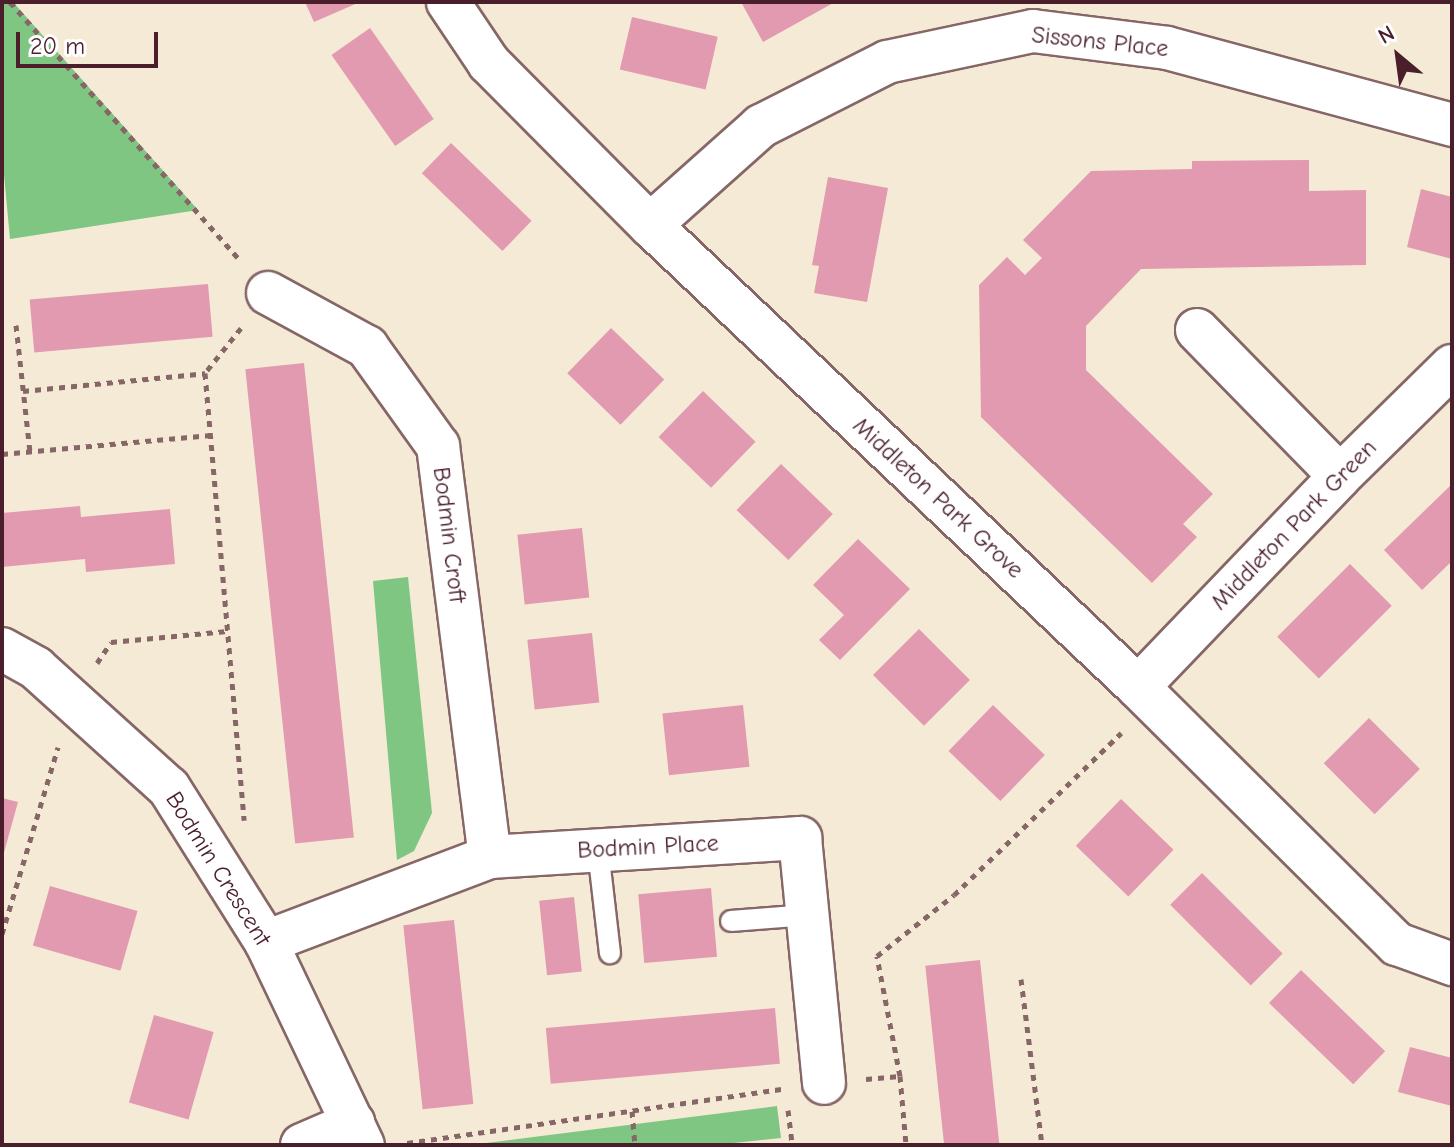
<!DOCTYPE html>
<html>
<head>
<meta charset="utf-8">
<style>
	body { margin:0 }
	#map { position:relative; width:1454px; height:1147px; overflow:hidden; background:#f5ead5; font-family:"Comic Neue",sans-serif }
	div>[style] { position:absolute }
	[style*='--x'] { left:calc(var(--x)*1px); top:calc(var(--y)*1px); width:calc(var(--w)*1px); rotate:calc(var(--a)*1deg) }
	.green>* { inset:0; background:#7ec682 }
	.building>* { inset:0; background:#e29ab0; transform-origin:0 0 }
	.path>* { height:5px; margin-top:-2.5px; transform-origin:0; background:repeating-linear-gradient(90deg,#866666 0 6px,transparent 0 12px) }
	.roads { filter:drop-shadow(2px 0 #866666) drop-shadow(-2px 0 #866666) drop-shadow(0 2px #866666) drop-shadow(0 -2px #866666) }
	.service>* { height:20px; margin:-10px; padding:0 10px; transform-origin:10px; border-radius:10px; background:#fff }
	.minor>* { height:42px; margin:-21px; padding:0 21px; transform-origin:21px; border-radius:21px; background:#fff }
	span { translate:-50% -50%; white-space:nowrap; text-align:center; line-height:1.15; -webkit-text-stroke:6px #fff; paint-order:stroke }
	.street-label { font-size:24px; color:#4a1f2b }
	.frame { position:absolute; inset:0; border:4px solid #4a1f2b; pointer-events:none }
	.north { position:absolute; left:1358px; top:16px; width:80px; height:80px; -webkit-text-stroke:6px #fff; paint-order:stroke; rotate:331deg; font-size:22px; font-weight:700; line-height:32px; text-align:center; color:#4a1f2b }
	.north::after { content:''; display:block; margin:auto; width:28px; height:36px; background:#4a1f2b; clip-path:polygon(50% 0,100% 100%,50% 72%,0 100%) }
	.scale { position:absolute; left:16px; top:32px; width:142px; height:36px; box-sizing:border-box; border:4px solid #4a1f2b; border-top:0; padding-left:10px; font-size:24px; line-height:28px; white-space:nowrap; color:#4a1f2b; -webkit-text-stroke:6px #fff; paint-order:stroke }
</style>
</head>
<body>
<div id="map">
	<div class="green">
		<div style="clip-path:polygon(2px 2px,13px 2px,198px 210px,10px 239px,2px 153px)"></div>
		<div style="clip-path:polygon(408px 577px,432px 813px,414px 851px,397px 860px,373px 581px)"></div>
		<div style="clip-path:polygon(777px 1106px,781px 1138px,715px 1145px,470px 1145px)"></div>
	</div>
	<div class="building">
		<div style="clip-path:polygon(305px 2px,360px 2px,314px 22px)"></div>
		<div style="clip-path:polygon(741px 2px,835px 2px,763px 42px)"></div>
		<div style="left:632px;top:17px;width:88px;height:54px;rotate:13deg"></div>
		<div style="left:370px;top:28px;width:111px;height:47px;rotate:55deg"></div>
		<div style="left:451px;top:143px;width:112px;height:42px;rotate:44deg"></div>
		<div style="clip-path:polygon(1309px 160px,1309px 191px,1366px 190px,1366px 265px,1141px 269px,1086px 326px,1086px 370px,1213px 494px,1183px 524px,1197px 537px,1152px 583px,981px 417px,979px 285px,1007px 257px,1025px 275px,1042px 258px,1023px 240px,1091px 171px,1192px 169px,1192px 161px)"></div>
		<div style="clip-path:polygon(828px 177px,888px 188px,867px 302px,814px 293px,819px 266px,812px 265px)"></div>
		<div style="clip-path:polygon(1421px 189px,1452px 197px,1452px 259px,1407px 247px)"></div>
		<div style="left:208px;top:284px;width:53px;height:179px;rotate:85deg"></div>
		<div style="left:611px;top:328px;width:74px;height:63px;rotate:44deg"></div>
		<div style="left:304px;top:363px;width:477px;height:59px;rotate:84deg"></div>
		<div style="left:703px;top:391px;width:73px;height:64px;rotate:44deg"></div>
		<div style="left:781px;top:464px;width:72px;height:64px;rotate:44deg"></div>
		<div style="clip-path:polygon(1452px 484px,1452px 561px,1422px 590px,1384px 550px)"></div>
		<div style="clip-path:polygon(80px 506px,81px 517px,170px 509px,175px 564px,86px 572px,85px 559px,2px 567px,2px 513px)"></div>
		<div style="left:582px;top:528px;width:70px;height:65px;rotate:84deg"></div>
		<div style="clip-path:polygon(858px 539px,910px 589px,840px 660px,819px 640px,844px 615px,813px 585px)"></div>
		<div style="left:1350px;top:564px;width:59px;height:103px;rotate:45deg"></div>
		<div style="left:919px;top:629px;width:72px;height:65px;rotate:45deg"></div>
		<div style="left:592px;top:633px;width:70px;height:65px;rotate:84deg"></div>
		<div style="left:743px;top:705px;width:62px;height:81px;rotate:84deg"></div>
		<div style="left:993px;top:705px;width:72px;height:64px;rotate:44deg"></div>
		<div style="left:1369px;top:718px;width:72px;height:64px;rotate:45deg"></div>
		<div style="clip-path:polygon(2px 798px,18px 802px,3px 856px,2px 856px)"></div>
		<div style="left:1121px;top:799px;width:73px;height:65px;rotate:44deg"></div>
		<div style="left:1202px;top:873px;width:114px;height:45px;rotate:45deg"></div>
		<div style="left:50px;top:886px;width:91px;height:62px;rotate:16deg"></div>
		<div style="left:711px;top:888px;width:69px;height:73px;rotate:85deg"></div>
		<div style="left:574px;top:897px;width:75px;height:35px;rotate:84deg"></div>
		<div style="left:454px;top:920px;width:185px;height:51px;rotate:84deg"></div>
		<div style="left:980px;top:960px;width:186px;height:55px;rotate:84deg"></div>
		<div style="left:1301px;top:970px;width:117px;height:46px;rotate:44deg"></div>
		<div style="left:775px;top:1008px;width:56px;height:230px;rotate:85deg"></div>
		<div style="left:154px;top:1015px;width:62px;height:91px;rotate:16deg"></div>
		<div style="clip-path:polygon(1410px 1047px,1452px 1058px,1452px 1106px,1398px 1092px)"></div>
	</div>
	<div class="path">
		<div style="--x:10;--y:2;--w:347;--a:48.3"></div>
		<div style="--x:16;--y:325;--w:128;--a:83.7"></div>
		<div style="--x:241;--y:328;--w:58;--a:128.7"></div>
		<div style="--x:205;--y:373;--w:449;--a:85"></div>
		<div style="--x:23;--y:391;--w:183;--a:-5.6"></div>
		<div style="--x:2;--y:454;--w:210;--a:-5.2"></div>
		<div style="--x:97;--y:663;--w:25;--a:-56"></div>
		<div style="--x:111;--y:642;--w:117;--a:-5.4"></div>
		<div style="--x:2;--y:934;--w:195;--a:-73.3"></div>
		<div style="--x:1021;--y:979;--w:167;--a:82.8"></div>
		<div style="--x:900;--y:1076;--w:69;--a:85"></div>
		<div style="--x:866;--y:1079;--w:34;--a:-5"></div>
		<div style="--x:900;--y:1076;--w:122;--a:-100.9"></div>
		<div style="--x:877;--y:956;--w:98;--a:-38.4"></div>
		<div style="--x:954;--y:895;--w:233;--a:-44.1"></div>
		<div style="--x:788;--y:1110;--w:35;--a:83"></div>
		<div style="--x:632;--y:1111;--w:34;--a:85"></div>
		<div style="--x:407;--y:1143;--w:378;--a:-8.2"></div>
	</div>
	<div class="roads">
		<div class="service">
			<div style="--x:598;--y:850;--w:104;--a:83.4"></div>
			<div style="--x:731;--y:921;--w:77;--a:-4.5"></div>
		</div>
		<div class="minor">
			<div style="--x:448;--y:2;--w:73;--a:56.1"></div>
			<div style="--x:489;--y:63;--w:228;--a:45.2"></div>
			<div style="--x:650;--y:225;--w:672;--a:43.43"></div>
			<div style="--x:1138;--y:687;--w:365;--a:44.8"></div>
			<div style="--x:1397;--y:944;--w:59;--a:20"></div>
			<div style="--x:650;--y:225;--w:149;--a:-41.7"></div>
			<div style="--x:761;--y:126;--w:141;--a:-26.9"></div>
			<div style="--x:887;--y:62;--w:149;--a:-12"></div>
			<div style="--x:1033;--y:31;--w:135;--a:7.2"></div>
			<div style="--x:1167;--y:48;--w:295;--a:15.1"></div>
			<div style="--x:268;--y:293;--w:113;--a:28.6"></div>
			<div style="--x:367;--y:347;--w:122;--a:54.4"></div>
			<div style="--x:438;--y:446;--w:414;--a:82.8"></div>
			<div style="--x:1197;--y:330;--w:204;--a:45.6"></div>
			<div style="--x:2;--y:649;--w:39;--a:29"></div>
			<div style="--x:36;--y:668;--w:179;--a:42.1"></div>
			<div style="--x:169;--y:788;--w:182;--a:57.8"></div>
			<div style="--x:266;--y:942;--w:225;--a:64.5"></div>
			<div style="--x:1138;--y:687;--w:292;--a:-46.2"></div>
			<div style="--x:1340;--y:476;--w:157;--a:-44.5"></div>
			<div style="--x:266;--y:942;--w:240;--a:-20.8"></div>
			<div style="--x:490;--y:857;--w:311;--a:-3.5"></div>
			<div style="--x:800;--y:838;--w:246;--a:84.4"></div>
			<div style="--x:302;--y:1145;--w:56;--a:-23.3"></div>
		</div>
	</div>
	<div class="street-label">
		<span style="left:1100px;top:42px;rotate:6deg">Sissons Place</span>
		<span style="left:938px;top:498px;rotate:43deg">Middleton Park Grove</span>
		<span style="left:1294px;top:525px;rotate:-46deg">Middleton Park Green</span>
		<span style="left:449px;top:535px;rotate:83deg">Bodmin Croft</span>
		<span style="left:648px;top:847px;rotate:-3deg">Bodmin Place</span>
		<span style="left:218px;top:869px;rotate:58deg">Bodmin Crescent</span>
	</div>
	<div class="frame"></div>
	<div class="north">N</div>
	<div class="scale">20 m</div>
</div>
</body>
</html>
